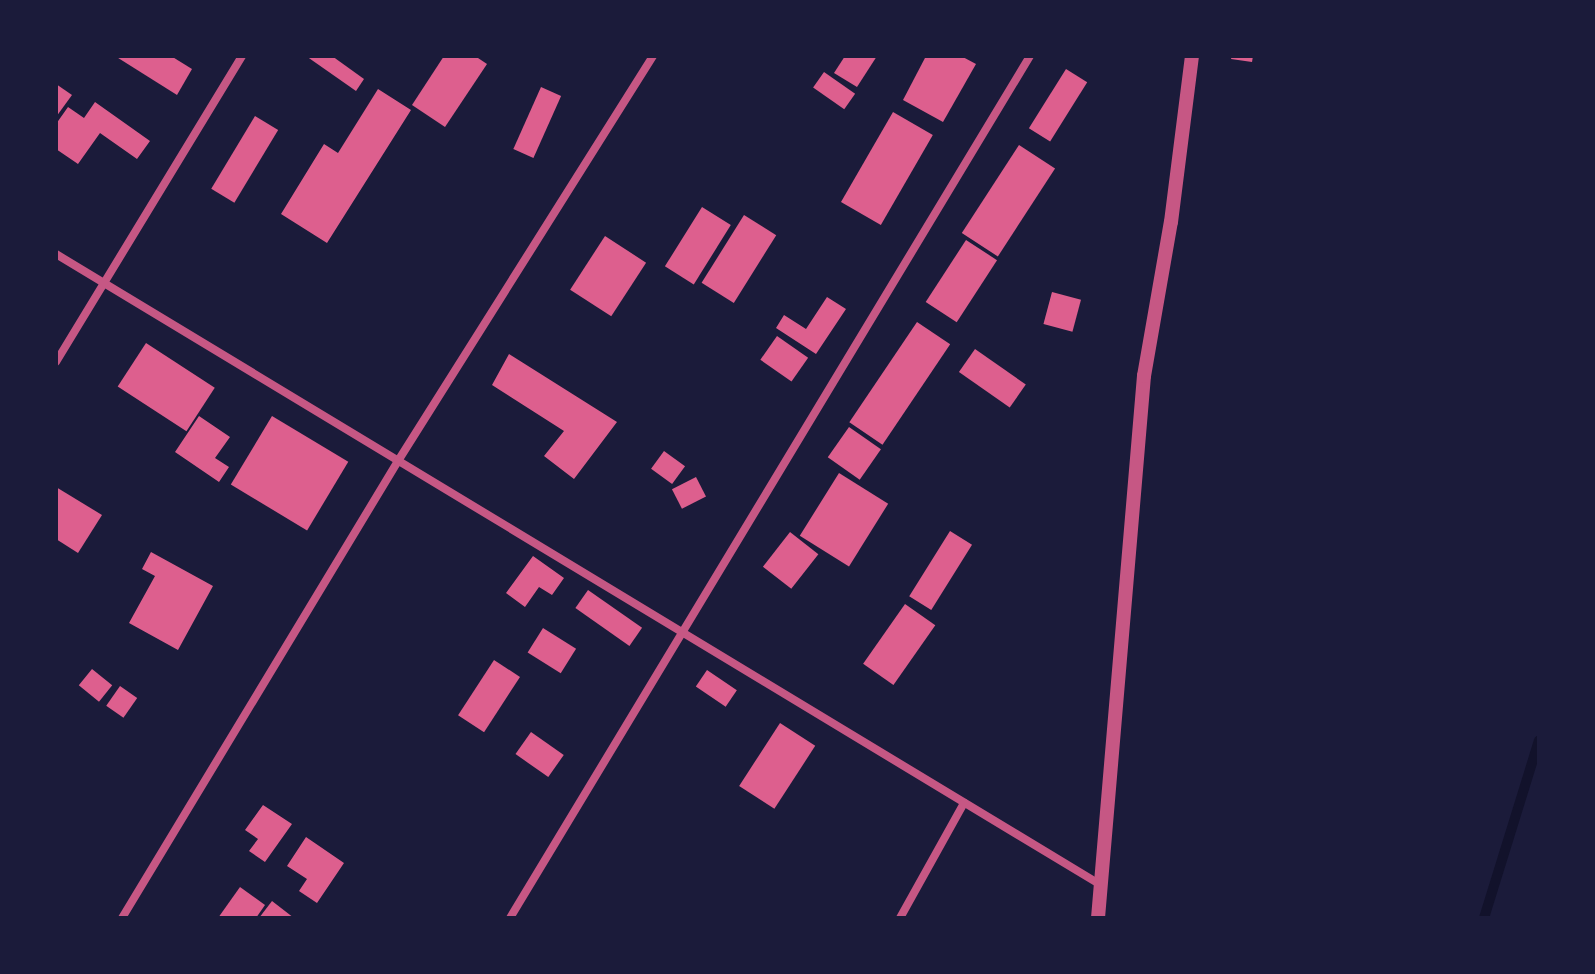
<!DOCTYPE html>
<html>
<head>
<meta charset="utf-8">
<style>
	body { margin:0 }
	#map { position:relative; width:1595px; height:974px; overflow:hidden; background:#1b1b3a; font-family:"Noto Sans",sans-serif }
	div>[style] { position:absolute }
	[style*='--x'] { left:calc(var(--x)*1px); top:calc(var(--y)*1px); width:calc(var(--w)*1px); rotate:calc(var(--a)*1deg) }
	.stream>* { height:10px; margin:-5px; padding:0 5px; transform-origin:5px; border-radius:5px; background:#12122b }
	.building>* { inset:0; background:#dd5f8e; transform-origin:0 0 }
	.minor>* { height:8px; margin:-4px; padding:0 4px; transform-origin:4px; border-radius:4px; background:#c65784 }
	.tertiary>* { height:14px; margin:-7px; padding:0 7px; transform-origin:7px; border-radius:7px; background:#c65784 }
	span { translate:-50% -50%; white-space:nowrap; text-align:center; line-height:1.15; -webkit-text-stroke:6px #1b1b3a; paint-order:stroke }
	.frame { position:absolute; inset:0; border:58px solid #1b1b3a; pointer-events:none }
</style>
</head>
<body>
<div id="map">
	<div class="stream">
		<div style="--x:1484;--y:918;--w:186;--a:-72.8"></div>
	</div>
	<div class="building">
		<div style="clip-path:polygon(115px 56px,171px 56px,192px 69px,177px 95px)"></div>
		<div style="clip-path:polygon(306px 56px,332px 56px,364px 79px,356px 91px)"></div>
		<div style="clip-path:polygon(444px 56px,475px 56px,487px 64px,445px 127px,412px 105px)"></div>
		<div style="clip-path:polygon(845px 56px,877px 56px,857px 87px,834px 73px)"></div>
		<div style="clip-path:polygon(926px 56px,961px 56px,976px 64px,943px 122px,903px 100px)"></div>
		<div style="clip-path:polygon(1232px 56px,1253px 56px,1252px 62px,1231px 59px)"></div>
		<div style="left:1066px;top:69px;width:25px;height:70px;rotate:32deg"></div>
		<div style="left:824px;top:72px;width:38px;height:19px;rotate:35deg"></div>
		<div style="clip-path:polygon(56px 84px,72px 95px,56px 117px)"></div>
		<div style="left:541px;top:87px;width:22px;height:68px;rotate:24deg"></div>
		<div style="clip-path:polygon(378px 89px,411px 110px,327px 243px,281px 214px,324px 144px,338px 153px)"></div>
		<div style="clip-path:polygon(95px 102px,150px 141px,137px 159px,100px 133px,78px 164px,56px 149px,56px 124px,68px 107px,84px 118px)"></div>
		<div style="left:893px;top:112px;width:46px;height:104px;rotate:30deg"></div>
		<div style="left:255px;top:116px;width:27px;height:85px;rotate:31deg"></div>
		<div style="left:1019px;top:145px;width:43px;height:105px;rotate:33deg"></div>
		<div style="left:702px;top:207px;width:34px;height:70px;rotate:32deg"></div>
		<div style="left:744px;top:215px;width:38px;height:80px;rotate:32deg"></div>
		<div style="left:605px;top:236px;width:49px;height:64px;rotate:33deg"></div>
		<div style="left:966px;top:240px;width:37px;height:74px;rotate:33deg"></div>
		<div style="left:1052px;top:292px;width:30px;height:33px;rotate:15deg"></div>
		<div style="clip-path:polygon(827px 297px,846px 309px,816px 354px,776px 328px,784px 315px,806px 329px)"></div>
		<div style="left:917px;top:322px;width:40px;height:121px;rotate:34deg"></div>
		<div style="left:777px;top:336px;width:38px;height:29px;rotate:35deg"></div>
		<div style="left:146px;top:343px;width:82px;height:52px;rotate:33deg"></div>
		<div style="left:975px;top:349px;width:62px;height:28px;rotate:35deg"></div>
		<div style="clip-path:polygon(509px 354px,617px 422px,574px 479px,544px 456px,564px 431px,492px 385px)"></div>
		<div style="clip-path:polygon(199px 416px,230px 437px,215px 458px,229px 467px,219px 482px,175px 452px)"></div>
		<div style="left:272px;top:416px;width:89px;height:80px;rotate:31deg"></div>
		<div style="left:849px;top:427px;width:39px;height:37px;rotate:35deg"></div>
		<div style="left:664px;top:451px;width:26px;height:22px;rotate:36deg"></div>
		<div style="left:839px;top:473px;width:58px;height:74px;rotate:32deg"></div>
		<div style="left:696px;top:477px;width:22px;height:27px;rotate:63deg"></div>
		<div style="clip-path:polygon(56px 487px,102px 515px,78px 553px,56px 539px)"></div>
		<div style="left:950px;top:531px;width:26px;height:77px;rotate:32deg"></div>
		<div style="left:790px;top:532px;width:36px;height:44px;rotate:38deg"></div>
		<div style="clip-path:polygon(151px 552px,213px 586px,178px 650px,129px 623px,155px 576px,142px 569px)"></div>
		<div style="clip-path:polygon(533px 556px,564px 578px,552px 595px,539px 587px,525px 607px,506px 593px)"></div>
		<div style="left:588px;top:590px;width:66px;height:22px;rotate:35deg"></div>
		<div style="left:905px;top:604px;width:37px;height:73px;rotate:35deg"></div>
		<div style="left:543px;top:628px;width:39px;height:29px;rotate:32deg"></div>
		<div style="left:494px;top:660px;width:31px;height:66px;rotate:33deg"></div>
		<div style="left:92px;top:669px;width:26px;height:21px;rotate:39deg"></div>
		<div style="left:707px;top:670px;width:36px;height:20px;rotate:34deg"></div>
		<div style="left:120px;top:686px;width:21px;height:24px;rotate:35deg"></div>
		<div style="left:780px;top:723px;width:42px;height:75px;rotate:33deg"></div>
		<div style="left:531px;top:732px;width:40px;height:27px;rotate:35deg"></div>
		<div style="clip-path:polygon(263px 805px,292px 824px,265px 862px,249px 851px,258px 839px,245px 830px)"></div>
		<div style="clip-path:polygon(306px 837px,344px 863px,317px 903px,299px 891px,307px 879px,287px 866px)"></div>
		<div style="clip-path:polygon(240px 887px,265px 905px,256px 918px,218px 918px)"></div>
		<div style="clip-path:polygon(272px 901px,294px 918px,259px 918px)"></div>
	</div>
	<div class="minor">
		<div style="--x:56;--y:254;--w:1219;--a:31.13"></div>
		<div style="--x:56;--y:362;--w:358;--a:-58.7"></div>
		<div style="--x:122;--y:918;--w:534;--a:-58.87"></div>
		<div style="--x:398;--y:461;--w:479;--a:-57.8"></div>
		<div style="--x:510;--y:918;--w:1007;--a:-58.9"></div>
		<div style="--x:900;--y:918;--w:132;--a:-60.9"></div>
	</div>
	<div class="tertiary">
		<div style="--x:1098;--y:918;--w:544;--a:-85.15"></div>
		<div style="--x:1144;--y:376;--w:156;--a:-80.1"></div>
		<div style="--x:1171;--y:222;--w:167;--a:-82.8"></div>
	</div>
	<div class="frame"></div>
</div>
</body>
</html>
